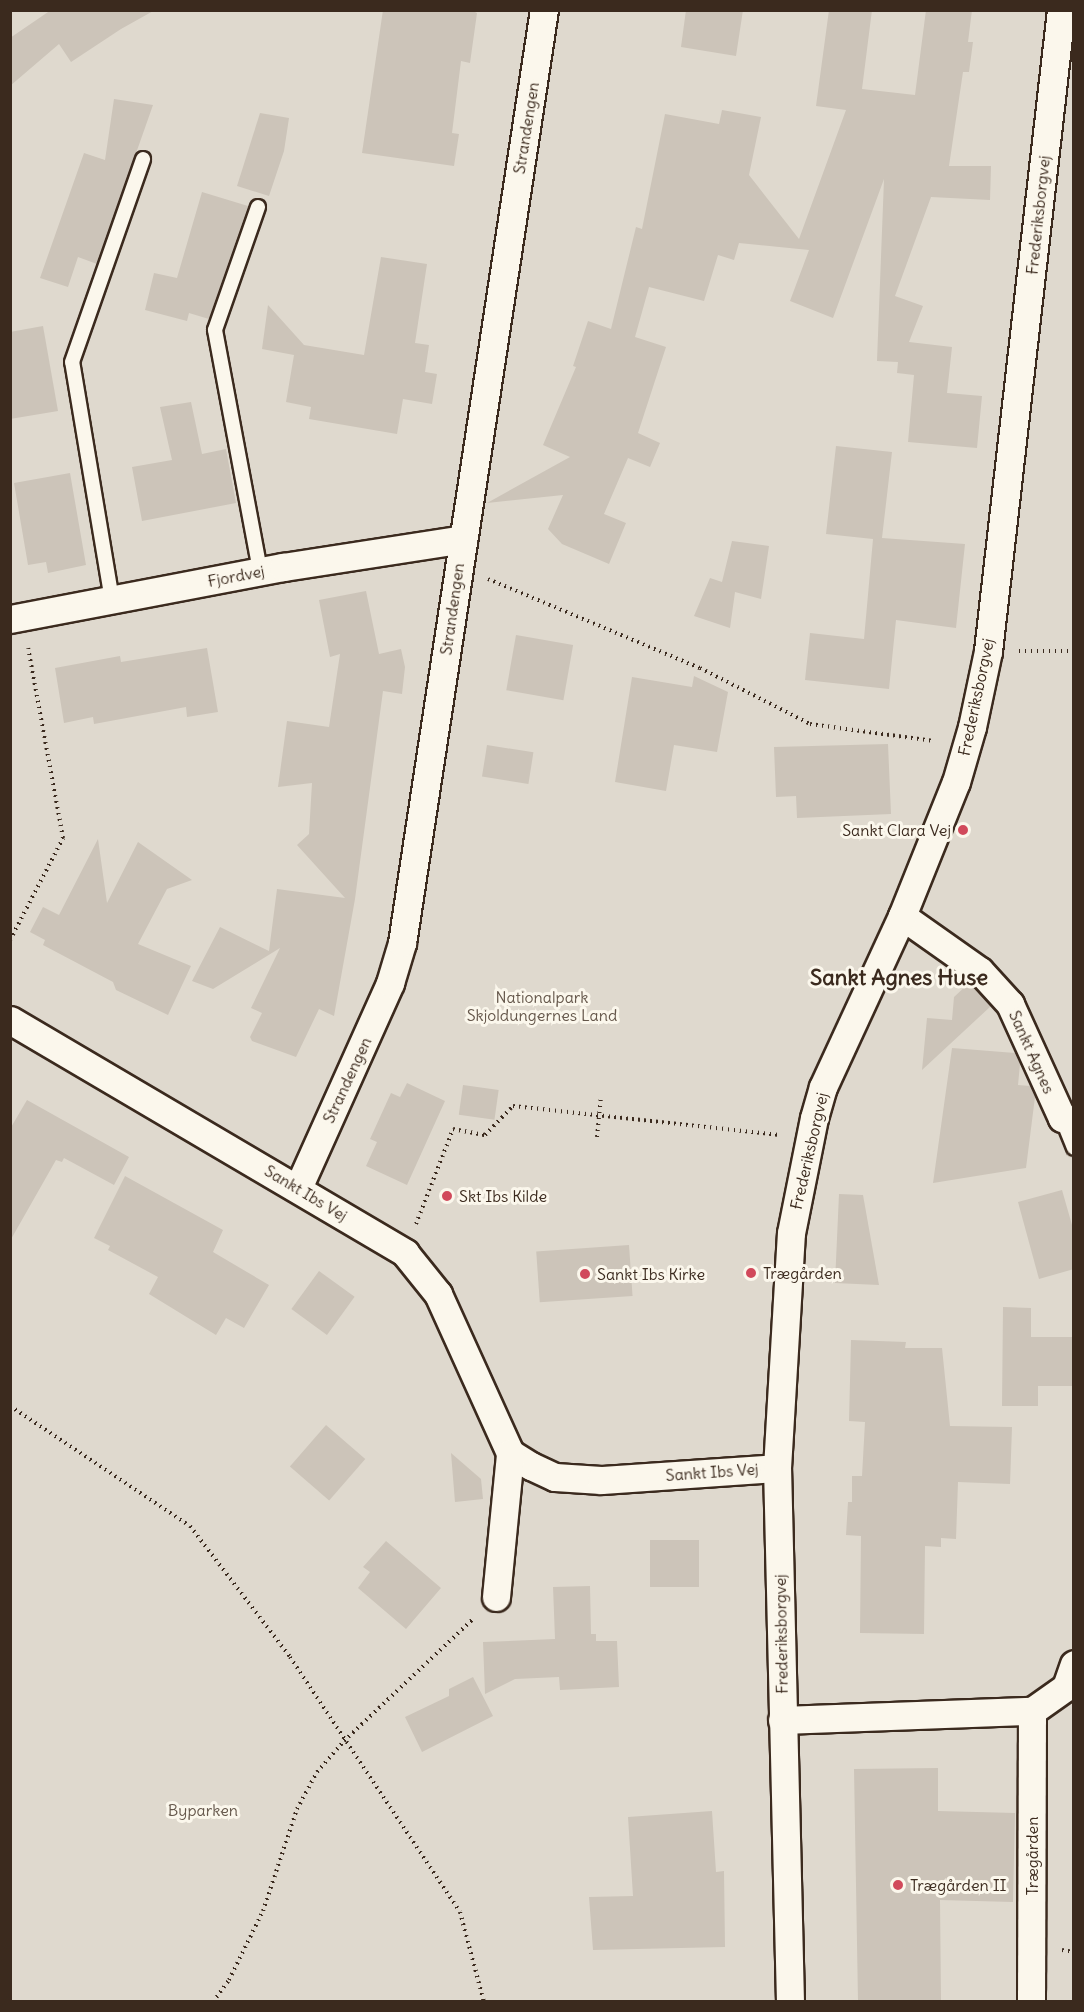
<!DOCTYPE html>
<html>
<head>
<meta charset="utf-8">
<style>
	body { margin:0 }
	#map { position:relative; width:1084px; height:2012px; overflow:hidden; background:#fbf7ec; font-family:Delius,sans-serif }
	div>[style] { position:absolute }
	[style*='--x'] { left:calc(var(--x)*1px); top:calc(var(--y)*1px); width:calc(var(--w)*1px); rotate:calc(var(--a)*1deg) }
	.green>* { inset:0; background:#dfd9ce; transform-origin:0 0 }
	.building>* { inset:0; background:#ccc4b9; transform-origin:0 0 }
	.path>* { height:4px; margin-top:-2px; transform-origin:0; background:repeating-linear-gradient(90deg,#3b2a1e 0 1.5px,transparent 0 6px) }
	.roads { filter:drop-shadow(2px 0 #3b2a1e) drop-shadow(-2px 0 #3b2a1e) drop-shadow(0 2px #3b2a1e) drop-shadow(0 -2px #3b2a1e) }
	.service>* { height:14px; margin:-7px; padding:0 7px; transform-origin:7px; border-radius:7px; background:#fbf7ec }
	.minor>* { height:27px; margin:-13.5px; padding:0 13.5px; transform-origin:13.5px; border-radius:13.5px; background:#fbf7ec }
	.dots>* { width:16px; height:16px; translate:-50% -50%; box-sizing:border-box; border:3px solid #fbf7ec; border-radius:50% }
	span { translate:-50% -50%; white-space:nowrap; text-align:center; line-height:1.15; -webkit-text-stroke:6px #fbf7ec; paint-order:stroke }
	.street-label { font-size:16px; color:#3b2a1e }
	.poi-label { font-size:16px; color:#3b2a1e }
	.right { translate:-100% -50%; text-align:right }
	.left { translate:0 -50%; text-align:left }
	.park-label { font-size:16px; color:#64564a }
	.district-label { font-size:22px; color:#3b2a1e; font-weight:700 }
	.frame { position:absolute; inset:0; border:12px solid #3b2a1e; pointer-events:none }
</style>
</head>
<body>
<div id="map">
	<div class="green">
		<div style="left:11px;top:11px;width:1062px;height:1991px"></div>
	</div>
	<div class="building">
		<div style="clip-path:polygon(51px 10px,155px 10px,121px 29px,71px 62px,59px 44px,10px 86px,10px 38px)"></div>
		<div style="clip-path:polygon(383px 10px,471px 10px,477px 13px,470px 63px,461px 61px,452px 133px,459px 134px,454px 166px,362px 153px)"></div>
		<div style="clip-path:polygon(686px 10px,743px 10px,736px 56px,681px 47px)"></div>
		<div style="clip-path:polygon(829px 10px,872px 10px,862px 89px,915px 95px,926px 10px,972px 10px,968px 42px,973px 42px,969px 72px,963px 72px,949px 166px,991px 166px,990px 200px,931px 197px,895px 296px,923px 306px,909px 342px,952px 347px,947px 393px,982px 396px,977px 448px,908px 442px,914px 375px,897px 373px,898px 362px,877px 361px,884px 179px,833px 318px,790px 301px,809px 250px,739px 243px,734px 260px,718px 255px,704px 301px,649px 287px,635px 337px,666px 347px,638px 433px,660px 443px,650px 467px,628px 458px,604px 514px,626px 523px,609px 564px,562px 544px,548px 529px,563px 495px,487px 503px,570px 457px,543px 445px,576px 367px,573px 366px,588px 321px,611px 329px,636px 227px,642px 229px,665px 114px,719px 124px,722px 110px,761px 117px,749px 175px,799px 239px,846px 110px,816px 106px)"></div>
		<div style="clip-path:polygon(114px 99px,153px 105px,97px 264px,78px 257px,68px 287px,40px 278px,84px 153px,105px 160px)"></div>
		<div style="clip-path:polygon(260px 113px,289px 118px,284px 151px,269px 196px,237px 186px)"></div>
		<div style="clip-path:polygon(202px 192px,248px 206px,209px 319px,189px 313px,187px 321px,145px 310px,154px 273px,177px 278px)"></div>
		<div style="clip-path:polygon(381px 257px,427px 264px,415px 343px,429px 345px,425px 372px,437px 374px,432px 404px,403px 399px,397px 434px,309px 419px,311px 407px,286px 402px,294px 355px,262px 349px,268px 305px,304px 345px,364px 355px)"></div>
		<div style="clip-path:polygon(43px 326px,58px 411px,10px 419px,10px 332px)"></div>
		<div style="clip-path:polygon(191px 402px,202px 454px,226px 449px,236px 503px,142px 521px,132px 467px,172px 460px,160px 407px)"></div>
		<div style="clip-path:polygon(836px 446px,892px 452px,882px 538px,965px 544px,956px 628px,896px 620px,889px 689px,805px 680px,810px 633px,864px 639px,873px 539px,826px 534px)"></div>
		<div style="clip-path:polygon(70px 473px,86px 565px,48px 573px,46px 562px,28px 565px,14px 483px)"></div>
		<div style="clip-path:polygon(732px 541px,769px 546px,761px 599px,735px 592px,730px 628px,694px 616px,710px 578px,722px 582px)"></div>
		<div style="clip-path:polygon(366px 591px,379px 654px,401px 649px,405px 667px,402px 694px,383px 691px,355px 899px,334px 1016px,319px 1009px,296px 1057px,252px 1041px,250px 1037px,262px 1013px,251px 1008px,280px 948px,213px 989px,192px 981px,220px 927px,269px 951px,277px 889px,345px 898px,297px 845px,309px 834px,312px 783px,278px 787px,287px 721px,329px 727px,340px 654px,330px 657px,319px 600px)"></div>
		<div style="left:516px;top:635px;width:58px;height:56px;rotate:10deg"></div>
		<div style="clip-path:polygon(207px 648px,218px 712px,187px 717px,186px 707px,94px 724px,93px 717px,64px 723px,55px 668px,120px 656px,121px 662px)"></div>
		<div style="clip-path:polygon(694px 676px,728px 692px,717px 752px,674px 745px,666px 791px,615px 782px,632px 677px,692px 687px)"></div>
		<div style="clip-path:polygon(888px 744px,891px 814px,797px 818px,796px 796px,776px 797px,774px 747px)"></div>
		<div style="left:487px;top:745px;width:47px;height:32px;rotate:9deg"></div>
		<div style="clip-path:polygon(98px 839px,107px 903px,138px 842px,192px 880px,167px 889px,138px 944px,191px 966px,168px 1015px,116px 990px,113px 982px,43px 945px,45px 940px,30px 932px,43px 907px,59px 915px)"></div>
		<div style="clip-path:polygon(969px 983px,991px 1006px,922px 1070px,927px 1018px,952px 1020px,954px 997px)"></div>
		<div style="clip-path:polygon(952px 1048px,1015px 1053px,1020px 1064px,1018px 1085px,1030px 1086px,1035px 1097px,1026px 1168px,933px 1183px)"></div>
		<div style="clip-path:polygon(407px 1083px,445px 1101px,407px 1185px,366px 1166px,377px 1142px,370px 1139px,391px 1093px,400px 1097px)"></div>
		<div style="left:463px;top:1085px;width:36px;height:30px;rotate:8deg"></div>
		<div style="clip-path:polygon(27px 1100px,129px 1157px,114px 1185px,64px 1158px,62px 1162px,56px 1160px,10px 1241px,10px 1129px)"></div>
		<div style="clip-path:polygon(125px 1176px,223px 1230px,213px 1252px,269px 1285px,244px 1328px,226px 1318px,216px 1335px,149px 1294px,158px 1277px,108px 1250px,110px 1246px,94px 1238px)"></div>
		<div style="clip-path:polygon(1062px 1190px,1074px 1232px,1074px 1269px,1039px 1279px,1018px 1202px)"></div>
		<div style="clip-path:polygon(839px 1194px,863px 1195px,879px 1285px,835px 1283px)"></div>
		<div style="left:629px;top:1245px;width:51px;height:93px;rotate:86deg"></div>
		<div style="left:319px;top:1271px;width:44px;height:47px;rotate:36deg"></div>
		<div style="clip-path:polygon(1003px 1307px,1031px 1308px,1031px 1337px,1074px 1337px,1074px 1386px,1038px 1386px,1038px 1406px,1002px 1406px)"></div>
		<div style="clip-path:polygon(851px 1340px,906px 1342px,905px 1348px,942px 1348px,950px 1426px,1012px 1427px,1010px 1484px,958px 1482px,956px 1539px,941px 1538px,941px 1547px,925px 1546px,924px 1634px,860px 1633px,861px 1536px,846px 1535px,848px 1502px,852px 1502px,852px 1476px,862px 1476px,865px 1422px,849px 1421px)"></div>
		<div style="left:326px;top:1425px;width:52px;height:55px;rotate:41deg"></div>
		<div style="clip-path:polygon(451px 1453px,481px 1479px,483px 1499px,455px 1502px)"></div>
		<div style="left:650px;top:1540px;width:49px;height:47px"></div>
		<div style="clip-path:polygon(386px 1541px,441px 1588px,406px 1629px,358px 1588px,370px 1572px,363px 1567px)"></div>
		<div style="clip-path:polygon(590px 1586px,591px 1634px,596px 1634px,596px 1641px,617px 1641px,619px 1687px,560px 1690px,559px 1677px,515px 1679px,485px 1694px,483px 1642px,555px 1639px,553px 1587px)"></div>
		<div style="clip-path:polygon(473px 1677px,493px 1716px,422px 1752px,405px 1717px,449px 1696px,449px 1689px)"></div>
		<div style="clip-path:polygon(938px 1768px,938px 1811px,1015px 1813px,1013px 1902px,940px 1900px,941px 2001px,858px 2001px,854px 1769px)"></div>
		<div style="clip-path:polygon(712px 1811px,716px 1872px,724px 1871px,725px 1947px,593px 1950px,589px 1897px,633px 1896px,628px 1817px)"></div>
	</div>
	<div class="path">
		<div style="--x:488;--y:579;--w:230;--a:22.8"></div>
		<div style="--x:700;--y:668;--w:123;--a:27"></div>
		<div style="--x:810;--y:724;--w:125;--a:7.8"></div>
		<div style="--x:1019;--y:651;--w:55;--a:0"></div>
		<div style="--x:10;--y:940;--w:115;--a:-62.5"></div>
		<div style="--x:63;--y:838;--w:193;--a:-100.4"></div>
		<div style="--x:597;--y:1137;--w:40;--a:-84.3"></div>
		<div style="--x:416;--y:1224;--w:102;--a:-68.7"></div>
		<div style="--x:453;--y:1129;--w:33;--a:11"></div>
		<div style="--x:485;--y:1135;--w:40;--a:-46"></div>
		<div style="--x:513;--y:1106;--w:268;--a:6.2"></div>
		<div style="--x:10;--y:1406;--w:216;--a:33.7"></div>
		<div style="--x:190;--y:1526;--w:165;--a:52.6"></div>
		<div style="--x:290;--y:1657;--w:306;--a:56.3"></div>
		<div style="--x:460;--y:1912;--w:93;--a:75.1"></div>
		<div style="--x:1062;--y:1950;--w:12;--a:9"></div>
		<div style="--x:213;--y:2002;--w:27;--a:-54"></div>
		<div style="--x:229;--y:1980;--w:77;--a:-63.8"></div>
		<div style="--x:263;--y:1911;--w:108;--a:-71.6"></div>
		<div style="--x:297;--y:1809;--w:42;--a:-61.6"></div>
		<div style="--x:317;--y:1772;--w:41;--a:-48.9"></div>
		<div style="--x:344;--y:1741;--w:179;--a:-43.4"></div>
	</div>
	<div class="roads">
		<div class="service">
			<div style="--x:258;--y:207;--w:130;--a:109.3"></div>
			<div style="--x:215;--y:330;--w:245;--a:79.4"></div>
			<div style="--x:112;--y:600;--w:241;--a:-99.5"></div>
			<div style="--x:72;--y:362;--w:215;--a:-70.7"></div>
			<div style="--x:1062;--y:1118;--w:32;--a:68"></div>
		</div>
		<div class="minor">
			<div style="--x:10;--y:619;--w:278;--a:-10.8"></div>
			<div style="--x:283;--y:567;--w:182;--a:-8.8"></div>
			<div style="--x:902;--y:916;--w:95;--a:35.2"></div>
			<div style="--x:980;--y:971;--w:45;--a:47.7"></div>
			<div style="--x:1010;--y:1004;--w:125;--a:65.5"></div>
			<div style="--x:1062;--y:1118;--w:12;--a:9"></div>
			<div style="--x:10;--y:1020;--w:459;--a:30.5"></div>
			<div style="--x:405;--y:1253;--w:53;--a:51.2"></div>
			<div style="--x:438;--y:1294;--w:175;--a:65.6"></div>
			<div style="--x:510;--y:1453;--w:25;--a:32"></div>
			<div style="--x:531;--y:1466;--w:26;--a:25"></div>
			<div style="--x:555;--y:1477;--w:46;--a:3.7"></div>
			<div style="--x:601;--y:1480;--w:176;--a:-3.9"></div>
			<div style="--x:298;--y:1188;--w:225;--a:-65.8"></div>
			<div style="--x:390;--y:983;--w:42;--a:-73.3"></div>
			<div style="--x:402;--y:943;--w:944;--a:-81.35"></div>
			<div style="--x:496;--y:1597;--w:145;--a:-84.4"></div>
			<div style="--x:782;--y:1720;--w:250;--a:-2.1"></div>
			<div style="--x:790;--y:2002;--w:534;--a:-91.39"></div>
			<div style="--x:777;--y:1468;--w:235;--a:-86.6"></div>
			<div style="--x:791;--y:1233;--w:117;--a:-78.7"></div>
			<div style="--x:814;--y:1118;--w:32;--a:-74"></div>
			<div style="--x:823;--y:1087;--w:188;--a:-65.2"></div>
			<div style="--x:902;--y:916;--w:144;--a:-68.1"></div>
			<div style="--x:956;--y:782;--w:57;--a:-73.8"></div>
			<div style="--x:972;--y:727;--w:78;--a:-78.1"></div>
			<div style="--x:988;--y:651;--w:645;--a:-83.5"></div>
			<div style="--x:1031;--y:2002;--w:291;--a:-89.8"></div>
			<div style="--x:1032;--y:1711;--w:42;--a:-35.2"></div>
			<div style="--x:1066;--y:1687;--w:24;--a:-71"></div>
		</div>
	</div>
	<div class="dots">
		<div style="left:963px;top:830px;background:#d1495b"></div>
		<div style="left:447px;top:1196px;background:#d1495b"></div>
		<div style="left:751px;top:1273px;background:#d1495b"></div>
		<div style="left:585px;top:1274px;background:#d1495b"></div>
		<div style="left:898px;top:1885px;background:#d1495b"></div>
	</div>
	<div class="street-label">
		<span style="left:526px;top:128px;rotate:-81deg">Strandengen</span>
		<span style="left:1038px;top:215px;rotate:-84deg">Frederiksborgvej</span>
		<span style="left:236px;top:576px;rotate:-11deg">Fjordvej</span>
		<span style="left:452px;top:609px;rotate:-82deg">Strandengen</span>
		<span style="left:976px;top:697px;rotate:-78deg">Frederiksborgvej</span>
		<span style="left:1032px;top:1052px;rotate:66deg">Sankt Agnes</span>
		<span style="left:347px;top:1080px;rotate:-65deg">Strandengen</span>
		<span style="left:809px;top:1151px;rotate:-77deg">Frederiksborgvej</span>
		<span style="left:306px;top:1193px;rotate:31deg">Sankt Ibs Vej</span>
		<span style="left:712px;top:1472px;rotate:-4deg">Sankt Ibs Vej</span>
		<span style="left:781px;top:1634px;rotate:-91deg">Frederiksborgvej</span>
		<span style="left:1032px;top:1856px;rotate:-90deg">Trægården</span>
	</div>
	<div class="poi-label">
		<span class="right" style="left:951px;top:830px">Sankt Clara Vej</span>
		<span class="left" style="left:459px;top:1196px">Skt Ibs Kilde</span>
		<span class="left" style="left:763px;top:1273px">Trægården</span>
		<span class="left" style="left:597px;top:1274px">Sankt Ibs Kirke</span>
		<span class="left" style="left:910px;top:1885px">Trægården II</span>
	</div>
	<div class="park-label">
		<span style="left:542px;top:1006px">Nationalpark<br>Skjoldungernes Land</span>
		<span style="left:203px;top:1810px">Byparken</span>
	</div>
	<div class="district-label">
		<span style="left:899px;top:978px">Sankt Agnes Huse</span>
	</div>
	<div class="frame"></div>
</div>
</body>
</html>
